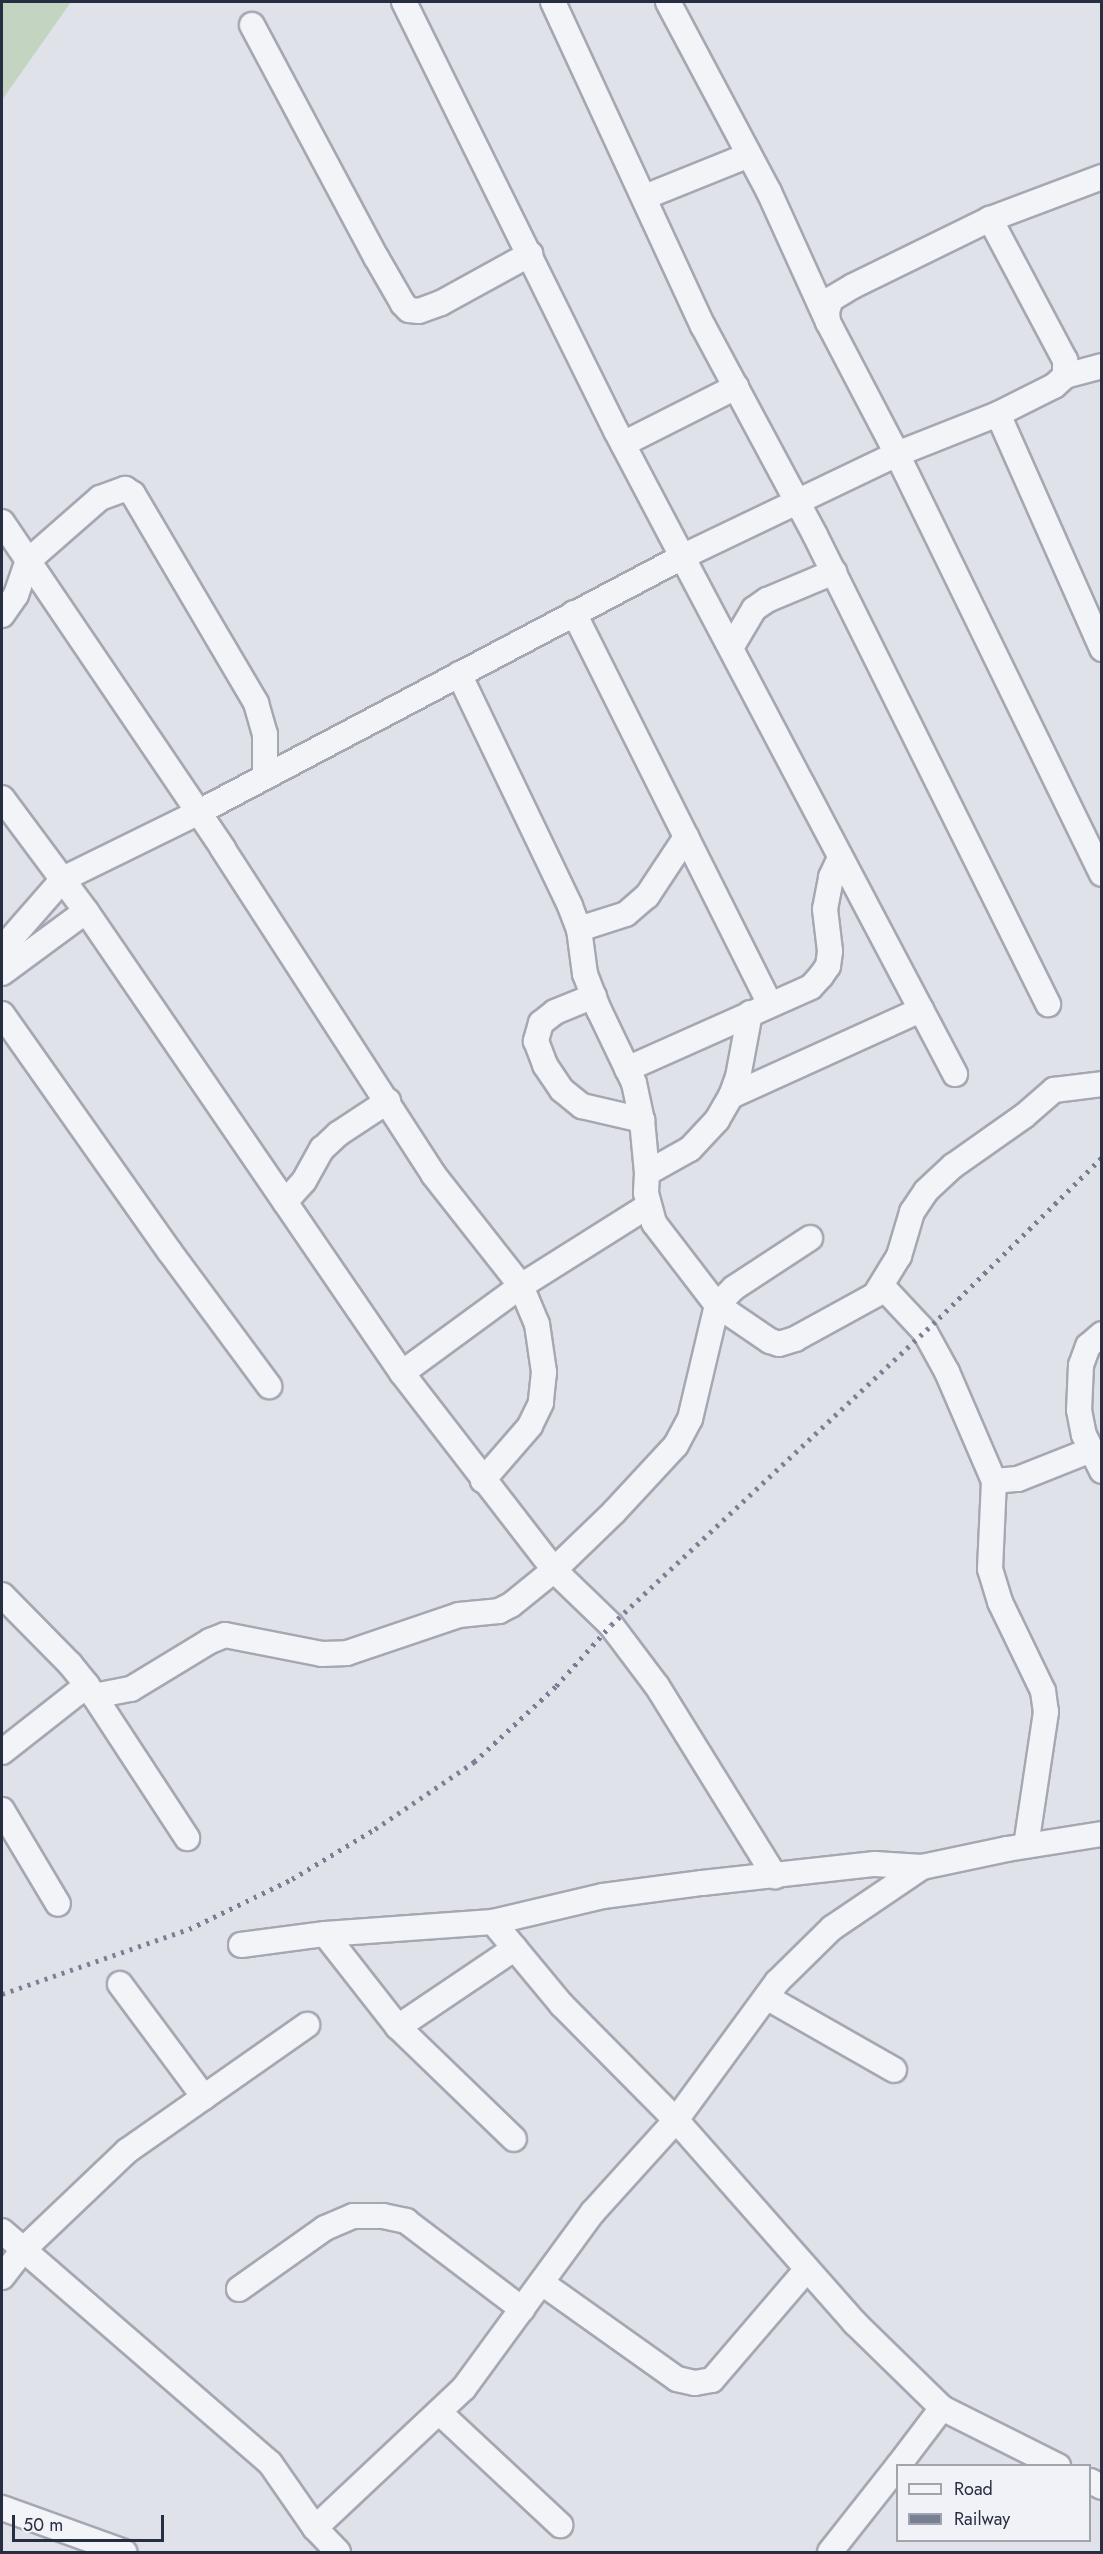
<!DOCTYPE html>
<html>
<head>
<meta charset="utf-8">
<style>
	body { margin:0 }
	#map { position:relative; width:1103px; height:2554px; overflow:hidden; background:#e0e2e9; font-family:Jost,sans-serif }
	div>[style] { position:absolute }
	[style*='--x'] { left:calc(var(--x)*1px); top:calc(var(--y)*1px); width:calc(var(--w)*1px); rotate:calc(var(--a)*1deg) }
	.green>* { inset:0; background:#c3d4c1 }
	.roads { filter:drop-shadow(2px 0 #a5a8b3) drop-shadow(-2px 0 #a5a8b3) drop-shadow(0 2px #a5a8b3) drop-shadow(0 -2px #a5a8b3) }
	.minor>* { height:24px; margin:-12px; padding:0 12px; transform-origin:12px; border-radius:12px; background:#f3f4f8 }
	.rail>* { height:4.5px; margin-top:-2.25px; transform-origin:0; background:repeating-linear-gradient(90deg,#797f93 0 3px,transparent 0 9px) }
	span { translate:-50% -50%; white-space:nowrap; text-align:center; line-height:1.15; -webkit-text-stroke:4.5px #f0f2f7; paint-order:stroke }
	.frame { position:absolute; inset:0; border:3px solid #282e41; pointer-events:none }
	.legend { position:absolute; left:896px; top:2464px; width:195px; height:78px; box-sizing:border-box; background:#f0f2f7; border:2px solid #a0a4ae; margin:0; padding:8px 10px; list-style:none; font-size:18px; color:#282e41 }
	.legend li { display:flex; align-items:center; gap:12px; height:30px }
	.legend b { width:30px; border:2px solid #a0a4ae }
	.scale { position:absolute; left:12px; top:2515px; width:152px; height:27px; box-sizing:border-box; border:3px solid #282e41; border-top:0; padding-left:8px; font-size:18px; line-height:21px; white-space:nowrap; color:#282e41; -webkit-text-stroke:4px #f0f2f7; paint-order:stroke }
</style>
</head>
<body>
<div id="map">
	<div class="green">
		<div style="clip-path:polygon(2px 2px,71px 2px,2px 100px)"></div>
	</div>
	<div class="roads">
		<div class="minor">
			<div style="--x:404;--y:2;--w:479;--a:63.7"></div>
			<div style="--x:616;--y:431;--w:727;--a:62.2"></div>
			<div style="--x:553;--y:2;--w:357;--a:65.2"></div>
			<div style="--x:703;--y:326;--w:237;--a:61.8"></div>
			<div style="--x:815;--y:535;--w:524;--a:63.58"></div>
			<div style="--x:668;--y:2;--w:215;--a:62"></div>
			<div style="--x:769;--y:192;--w:143;--a:65.6"></div>
			<div style="--x:252;--y:25;--w:263;--a:61.9"></div>
			<div style="--x:376;--y:257;--w:54;--a:60.1"></div>
			<div style="--x:403;--y:304;--w:8;--a:45"></div>
			<div style="--x:409;--y:310;--w:10;--a:6"></div>
			<div style="--x:419;--y:311;--w:23;--a:-20"></div>
			<div style="--x:441;--y:303;--w:102;--a:-28.8"></div>
			<div style="--x:1102;--y:177;--w:120;--a:159.4"></div>
			<div style="--x:990;--y:219;--w:153;--a:153.9"></div>
			<div style="--x:853;--y:286;--w:26;--a:149"></div>
			<div style="--x:831;--y:299;--w:13;--a:108"></div>
			<div style="--x:827;--y:311;--w:11;--a:85"></div>
			<div style="--x:828;--y:322;--w:149;--a:62.4"></div>
			<div style="--x:897;--y:454;--w:467;--a:64"></div>
			<div style="--x:645;--y:197;--w:112;--a:-22"></div>
			<div style="--x:1065;--y:376;--w:38;--a:-15"></div>
			<div style="--x:998;--y:414;--w:257;--a:66.1"></div>
			<div style="--x:623;--y:444;--w:127;--a:-26.8"></div>
			<div style="--x:2;--y:522;--w:395;--a:55.9"></div>
			<div style="--x:223;--y:849;--w:387;--a:57.1"></div>
			<div style="--x:433;--y:1174;--w:142;--a:51.8"></div>
			<div style="--x:521;--y:1286;--w:41;--a:67.2"></div>
			<div style="--x:537;--y:1324;--w:49;--a:81.7"></div>
			<div style="--x:544;--y:1372;--w:31;--a:96"></div>
			<div style="--x:541;--y:1403;--w:25;--a:116"></div>
			<div style="--x:530;--y:1426;--w:72;--a:131"></div>
			<div style="--x:574;--y:613;--w:437;--a:63.4"></div>
			<div style="--x:2;--y:615;--w:24;--a:-55"></div>
			<div style="--x:16;--y:595;--w:36;--a:-71"></div>
			<div style="--x:28;--y:561;--w:96;--a:-41.2"></div>
			<div style="--x:100;--y:498;--w:27;--a:-20"></div>
			<div style="--x:125;--y:489;--w:9;--a:32"></div>
			<div style="--x:133;--y:494;--w:243;--a:59.5"></div>
			<div style="--x:256;--y:703;--w:32;--a:74"></div>
			<div style="--x:265;--y:734;--w:43;--a:90"></div>
			<div style="--x:732;--y:646;--w:43;--a:-59.3"></div>
			<div style="--x:754;--y:609;--w:16;--a:-35"></div>
			<div style="--x:767;--y:600;--w:73;--a:-22.7"></div>
			<div style="--x:459;--y:674;--w:257;--a:64.4"></div>
			<div style="--x:570;--y:906;--w:25;--a:69"></div>
			<div style="--x:579;--y:929;--w:45;--a:82.4"></div>
			<div style="--x:585;--y:974;--w:39;--a:69"></div>
			<div style="--x:599;--y:1010;--w:81;--a:64.4"></div>
			<div style="--x:634;--y:1083;--w:38;--a:78"></div>
			<div style="--x:642;--y:1120;--w:53;--a:84.6"></div>
			<div style="--x:647;--y:1173;--w:20;--a:93"></div>
			<div style="--x:646;--y:1193;--w:31;--a:75"></div>
			<div style="--x:654;--y:1223;--w:103;--a:52.5"></div>
			<div style="--x:717;--y:1305;--w:64;--a:34.2"></div>
			<div style="--x:770;--y:1341;--w:9;--a:18"></div>
			<div style="--x:779;--y:1344;--w:17;--a:-17"></div>
			<div style="--x:795;--y:1339;--w:91;--a:-28.8"></div>
			<div style="--x:875;--y:1295;--w:46;--a:-58.4"></div>
			<div style="--x:899;--y:1256;--w:46;--a:-73.5"></div>
			<div style="--x:912;--y:1212;--w:25;--a:-56"></div>
			<div style="--x:926;--y:1191;--w:37;--a:-43"></div>
			<div style="--x:953;--y:1166;--w:87;--a:-35.2"></div>
			<div style="--x:1024;--y:1116;--w:40;--a:-41"></div>
			<div style="--x:1054;--y:1090;--w:48;--a:-7.1"></div>
			<div style="--x:2;--y:798;--w:141;--a:53.4"></div>
			<div style="--x:86;--y:911;--w:560;--a:55.63"></div>
			<div style="--x:402;--y:1373;--w:249;--a:52.3"></div>
			<div style="--x:554;--y:1570;--w:79;--a:44"></div>
			<div style="--x:611;--y:1625;--w:76;--a:53"></div>
			<div style="--x:657;--y:1686;--w:224;--a:58.2"></div>
			<div style="--x:579;--y:929;--w:49;--a:-17.7"></div>
			<div style="--x:626;--y:914;--w:28;--a:-41"></div>
			<div style="--x:647;--y:896;--w:71;--a:-56.5"></div>
			<div style="--x:2;--y:949;--w:93;--a:-48.9"></div>
			<div style="--x:63;--y:879;--w:149;--a:-26.2"></div>
			<div style="--x:197;--y:813;--w:551;--a:-27.82"></div>
			<div style="--x:684;--y:556;--w:236;--a:-25.6"></div>
			<div style="--x:897;--y:454;--w:109;--a:-21.6"></div>
			<div style="--x:998;--y:414;--w:63;--a:-26.6"></div>
			<div style="--x:1054;--y:386;--w:15;--a:-42"></div>
			<div style="--x:1065;--y:376;--w:16;--a:-90"></div>
			<div style="--x:1065;--y:360;--w:160;--a:-118"></div>
			<div style="--x:2;--y:973;--w:104;--a:-36.4"></div>
			<div style="--x:594;--y:996;--w:42;--a:157.7"></div>
			<div style="--x:555;--y:1012;--w:18;--a:142"></div>
			<div style="--x:541;--y:1023;--w:19;--a:106"></div>
			<div style="--x:536;--y:1041;--w:26;--a:69"></div>
			<div style="--x:545;--y:1065;--w:30;--a:56"></div>
			<div style="--x:562;--y:1090;--w:26;--a:39"></div>
			<div style="--x:582;--y:1106;--w:62;--a:13.1"></div>
			<div style="--x:2;--y:1014;--w:291;--a:54.8"></div>
			<div style="--x:170;--y:1252;--w:167;--a:53.5"></div>
			<div style="--x:627;--y:1069;--w:201;--a:-24"></div>
			<div style="--x:811;--y:987;--w:15;--a:-48"></div>
			<div style="--x:821;--y:976;--w:12;--a:-55"></div>
			<div style="--x:828;--y:966;--w:15;--a:-82"></div>
			<div style="--x:830;--y:951;--w:42;--a:-96.8"></div>
			<div style="--x:825;--y:909;--w:33;--a:-79"></div>
			<div style="--x:831;--y:877;--w:21;--a:-65"></div>
			<div style="--x:731;--y:1096;--w:209;--a:-24.4"></div>
			<div style="--x:647;--y:1173;--w:49;--a:-29.2"></div>
			<div style="--x:690;--y:1149;--w:40;--a:-47"></div>
			<div style="--x:717;--y:1120;--w:28;--a:-60"></div>
			<div style="--x:731;--y:1096;--w:20;--a:-70"></div>
			<div style="--x:738;--y:1077;--w:65;--a:-79.4"></div>
			<div style="--x:285;--y:1202;--w:28;--a:-48"></div>
			<div style="--x:304;--y:1181;--w:37;--a:-61"></div>
			<div style="--x:322;--y:1149;--w:22;--a:-43"></div>
			<div style="--x:338;--y:1134;--w:60;--a:-33.4"></div>
			<div style="--x:882;--y:1286;--w:63;--a:46.9"></div>
			<div style="--x:925;--y:1332;--w:46;--a:61.2"></div>
			<div style="--x:947;--y:1372;--w:119;--a:66.7"></div>
			<div style="--x:994;--y:1481;--w:88;--a:92.6"></div>
			<div style="--x:990;--y:1569;--w:34;--a:73"></div>
			<div style="--x:1000;--y:1602;--w:99;--a:64.2"></div>
			<div style="--x:1043;--y:1691;--w:21;--a:82"></div>
			<div style="--x:1046;--y:1712;--w:135;--a:98.5"></div>
			<div style="--x:1102;--y:1334;--w:18;--a:139"></div>
			<div style="--x:1088;--y:1346;--w:20;--a:110"></div>
			<div style="--x:1081;--y:1365;--w:45;--a:92.5"></div>
			<div style="--x:1079;--y:1410;--w:25;--a:79"></div>
			<div style="--x:1084;--y:1435;--w:40;--a:63.4"></div>
			<div style="--x:402;--y:1373;--w:147;--a:-36.2"></div>
			<div style="--x:521;--y:1286;--w:150;--a:-32.2"></div>
			<div style="--x:994;--y:1481;--w:24;--a:-5"></div>
			<div style="--x:1018;--y:1479;--w:79;--a:-21.7"></div>
			<div style="--x:2;--y:1595;--w:97;--a:45.4"></div>
			<div style="--x:70;--y:1664;--w:27;--a:51"></div>
			<div style="--x:94;--y:1696;--w:38;--a:-11"></div>
			<div style="--x:131;--y:1689;--w:92;--a:-31.3"></div>
			<div style="--x:210;--y:1641;--w:16;--a:-22"></div>
			<div style="--x:225;--y:1635;--w:99;--a:11.1"></div>
			<div style="--x:322;--y:1654;--w:25;--a:-2"></div>
			<div style="--x:347;--y:1653;--w:118;--a:-18.7"></div>
			<div style="--x:459;--y:1615;--w:40;--a:-5.7"></div>
			<div style="--x:499;--y:1611;--w:13;--a:-27"></div>
			<div style="--x:511;--y:1605;--w:55;--a:-39.1"></div>
			<div style="--x:554;--y:1570;--w:83;--a:-44"></div>
			<div style="--x:614;--y:1512;--w:91;--a:-47.2"></div>
			<div style="--x:676;--y:1445;--w:30;--a:-62"></div>
			<div style="--x:690;--y:1419;--w:117;--a:-76.7"></div>
			<div style="--x:717;--y:1305;--w:24;--a:-45"></div>
			<div style="--x:734;--y:1288;--w:91;--a:-33.3"></div>
			<div style="--x:2;--y:1752;--w:108;--a:-38.2"></div>
			<div style="--x:87;--y:1685;--w:183;--a:56.8"></div>
			<div style="--x:2;--y:1810;--w:109;--a:59.2"></div>
			<div style="--x:493;--y:1922;--w:108;--a:50.3"></div>
			<div style="--x:562;--y:2005;--w:162;--a:45.3"></div>
			<div style="--x:676;--y:2120;--w:271;--a:48.6"></div>
			<div style="--x:855;--y:2323;--w:122;--a:44.3"></div>
			<div style="--x:942;--y:2408;--w:130;--a:26.6"></div>
			<div style="--x:325;--y:1934;--w:118;--a:51.9"></div>
			<div style="--x:398;--y:2027;--w:161;--a:44"></div>
			<div style="--x:241;--y:1945;--w:85;--a:-7.5"></div>
			<div style="--x:325;--y:1934;--w:168;--a:-4.1"></div>
			<div style="--x:493;--y:1922;--w:113;--a:-13.3"></div>
			<div style="--x:603;--y:1896;--w:100;--a:-7.5"></div>
			<div style="--x:702;--y:1883;--w:174;--a:-6.3"></div>
			<div style="--x:875;--y:1864;--w:47;--a:3.7"></div>
			<div style="--x:120;--y:1984;--w:141;--a:53.4"></div>
			<div style="--x:768;--y:1998;--w:145;--a:29.7"></div>
			<div style="--x:398;--y:2027;--w:141;--a:-34"></div>
			<div style="--x:2;--y:2231;--w:354;--a:40.9"></div>
			<div style="--x:270;--y:2463;--w:79;--a:55.3"></div>
			<div style="--x:315;--y:2528;--w:33;--a:46"></div>
			<div style="--x:2;--y:2277;--w:34;--a:-52"></div>
			<div style="--x:23;--y:2250;--w:144;--a:-43.6"></div>
			<div style="--x:127;--y:2151;--w:220;--a:-35"></div>
			<div style="--x:542;--y:2283;--w:166;--a:35.4"></div>
			<div style="--x:677;--y:2379;--w:18;--a:13"></div>
			<div style="--x:695;--y:2383;--w:17;--a:-10"></div>
			<div style="--x:712;--y:2380;--w:146;--a:-49.4"></div>
			<div style="--x:239;--y:2289;--w:105;--a:-35.3"></div>
			<div style="--x:325;--y:2228;--w:30;--a:-23"></div>
			<div style="--x:353;--y:2216;--w:30;--a:0"></div>
			<div style="--x:383;--y:2216;--w:24;--a:12"></div>
			<div style="--x:406;--y:2221;--w:146;--a:37.2"></div>
			<div style="--x:439;--y:2412;--w:166;--a:43"></div>
			<div style="--x:898;--y:2466;--w:73;--a:-52.8"></div>
			<div style="--x:1090;--y:2481;--w:13;--a:27"></div>
			<div style="--x:2;--y:2508;--w:130;--a:19.8"></div>
			<div style="--x:315;--y:2528;--w:204;--a:-43.2"></div>
			<div style="--x:464;--y:2388;--w:218;--a:-53.8"></div>
			<div style="--x:593;--y:2212;--w:124;--a:-47.9"></div>
			<div style="--x:676;--y:2120;--w:171;--a:-53.8"></div>
			<div style="--x:777;--y:1982;--w:77;--a:-44.5"></div>
			<div style="--x:832;--y:1928;--w:109;--a:-34.1"></div>
			<div style="--x:922;--y:1867;--w:87;--a:-12"></div>
			<div style="--x:1007;--y:1849;--w:96;--a:-9"></div>
			<div style="--x:830;--y:2552;--w:110;--a:-51.7"></div>
		</div>
	</div>
	<div class="rail">
		<div style="--x:2;--y:1994;--w:198;--a:-19.2"></div>
		<div style="--x:189;--y:1929;--w:114;--a:-25.9"></div>
		<div style="--x:292;--y:1879;--w:97;--a:-31.1"></div>
		<div style="--x:375;--y:1829;--w:120;--a:-34.1"></div>
		<div style="--x:474;--y:1762;--w:112;--a:-42.8"></div>
		<div style="--x:556;--y:1686;--w:82;--a:-48"></div>
		<div style="--x:611;--y:1625;--w:449;--a:-43.1"></div>
		<div style="--x:939;--y:1318;--w:229;--a:-44.6"></div>
	</div>
	<div class="frame"></div>
	<ul class="legend">
	<li><b style="height:8px;background:#f3f4f8"></b>Road</li>
	<li><b style="height:8px;background:#797f93"></b>Railway</li>
	</ul>
	<div class="scale">50 m</div>
</div>
</body>
</html>
